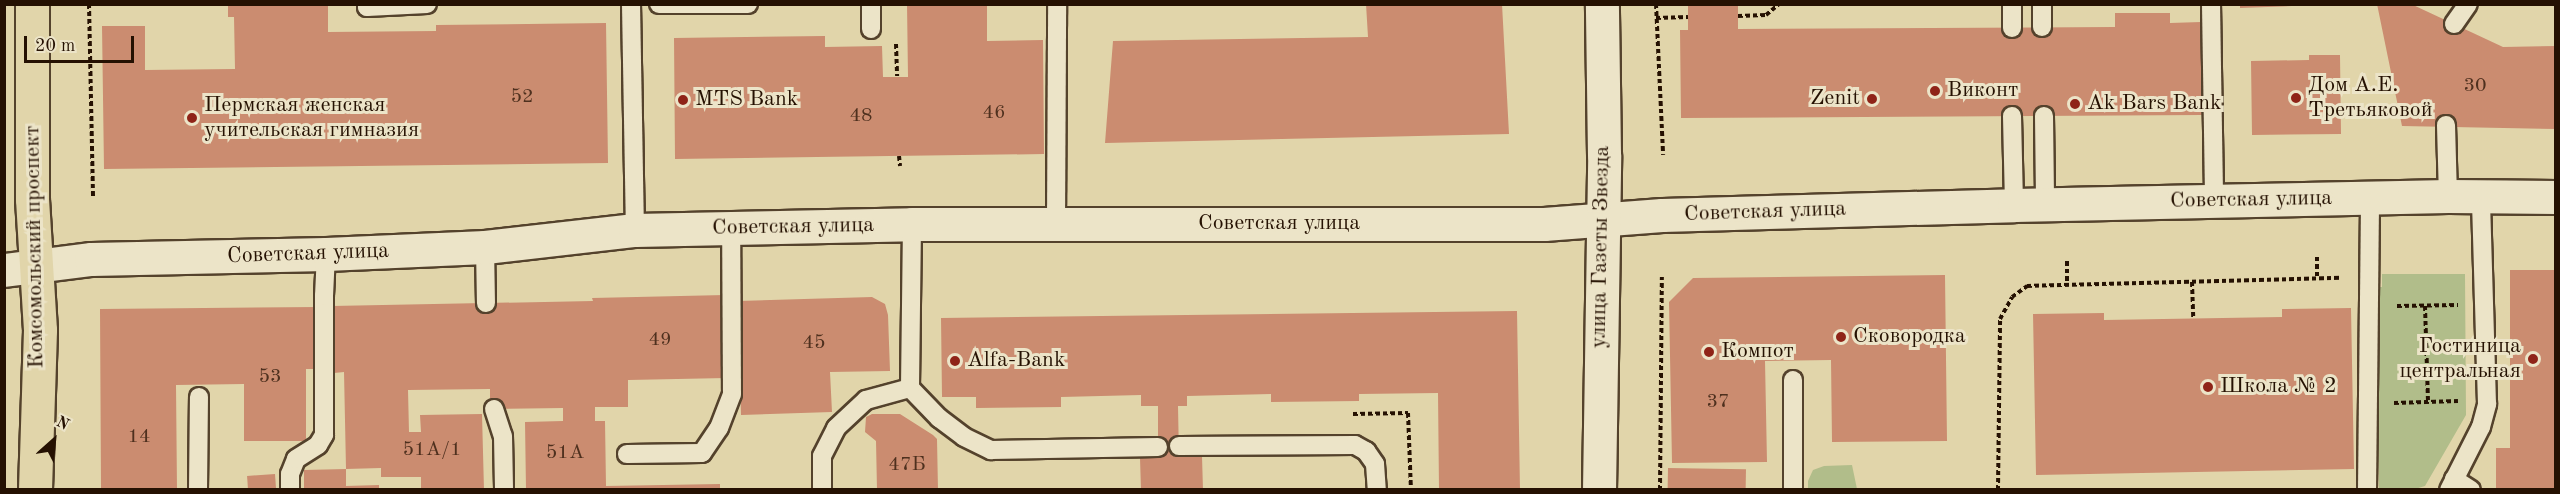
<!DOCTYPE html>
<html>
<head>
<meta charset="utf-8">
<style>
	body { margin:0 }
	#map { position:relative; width:2560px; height:494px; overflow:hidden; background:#e1d5aa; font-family:"Old Standard TT",serif }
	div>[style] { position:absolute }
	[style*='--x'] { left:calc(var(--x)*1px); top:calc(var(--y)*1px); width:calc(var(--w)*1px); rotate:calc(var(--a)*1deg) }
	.green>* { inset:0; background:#b1bd8a }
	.building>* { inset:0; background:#cb8c70; transform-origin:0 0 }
	.path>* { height:4px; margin-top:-2px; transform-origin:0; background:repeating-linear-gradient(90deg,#251102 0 4.5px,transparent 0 7.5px) }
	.roads { filter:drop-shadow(2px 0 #54422c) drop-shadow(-2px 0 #54422c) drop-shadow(0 2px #54422c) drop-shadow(0 -2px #54422c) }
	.lane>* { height:18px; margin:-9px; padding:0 9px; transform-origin:9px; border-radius:9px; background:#ece4c8 }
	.street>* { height:33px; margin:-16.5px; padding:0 16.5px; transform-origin:16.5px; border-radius:16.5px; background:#ece4c8 }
	.primary>* { height:33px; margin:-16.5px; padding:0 16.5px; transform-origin:16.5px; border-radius:16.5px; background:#e1d5aa }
	.dots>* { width:16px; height:16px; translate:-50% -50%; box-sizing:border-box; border:3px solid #ece4c8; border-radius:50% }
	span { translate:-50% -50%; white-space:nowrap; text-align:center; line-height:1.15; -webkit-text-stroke:6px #ece4c8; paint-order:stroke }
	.number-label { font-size:20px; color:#4e301e }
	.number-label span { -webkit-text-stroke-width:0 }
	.poi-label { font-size:22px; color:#251102 }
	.left { translate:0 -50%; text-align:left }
	.right { translate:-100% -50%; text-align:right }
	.street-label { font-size:22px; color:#251102 }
	.frame { position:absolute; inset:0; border:6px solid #251102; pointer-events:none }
	.north { position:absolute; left:24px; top:410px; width:60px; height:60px; -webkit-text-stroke:4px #ece4c8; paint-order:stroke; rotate:27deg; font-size:16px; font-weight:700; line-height:24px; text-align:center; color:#251102 }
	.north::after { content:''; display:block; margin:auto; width:21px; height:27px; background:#251102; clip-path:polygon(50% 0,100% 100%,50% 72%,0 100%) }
	.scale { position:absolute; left:24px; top:36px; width:110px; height:27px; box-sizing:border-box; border:3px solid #251102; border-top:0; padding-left:8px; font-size:18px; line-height:21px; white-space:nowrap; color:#251102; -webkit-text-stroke:4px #ece4c8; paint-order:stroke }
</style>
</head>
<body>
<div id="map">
	<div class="green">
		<div style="clip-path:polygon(2382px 274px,2465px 274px,2466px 415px,2425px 486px,2415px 489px,2379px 489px,2377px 287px,2382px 287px)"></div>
		<div style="clip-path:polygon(1852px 465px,1857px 489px,1808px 489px,1808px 481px,1813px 470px,1824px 466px)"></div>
	</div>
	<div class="building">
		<div style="clip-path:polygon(228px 4px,328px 4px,328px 32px,436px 31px,436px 25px,606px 23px,608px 163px,104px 169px,102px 26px,145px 26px,145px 70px,235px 69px,234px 17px,228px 17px)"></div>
		<div style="clip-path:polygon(907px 4px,987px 4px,987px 41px,1043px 40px,1044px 154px,675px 159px,674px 38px,825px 36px,825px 47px,882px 46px,883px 77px,908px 77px)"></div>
		<div style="clip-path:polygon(1366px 4px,1502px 4px,1509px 134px,1105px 143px,1113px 41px,1368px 37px)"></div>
		<div style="clip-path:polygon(1688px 4px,1738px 4px,1738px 29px,2115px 27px,2115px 13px,2170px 13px,2170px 23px,2201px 22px,2202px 115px,1681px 118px,1680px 30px,1688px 30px)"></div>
		<div style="clip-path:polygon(2240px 4px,2292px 4px,2292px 6px,2240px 8px)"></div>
		<div style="clip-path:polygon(2377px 4px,2411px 4px,2503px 47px,2556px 46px,2556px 129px,2402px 126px)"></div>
		<div style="clip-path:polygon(2309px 55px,2340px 55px,2341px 134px,2252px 135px,2251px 61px,2309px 60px)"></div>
		<div style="clip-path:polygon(2510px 270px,2556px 270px,2556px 490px,2496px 490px,2496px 448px,2510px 448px)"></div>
		<div style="clip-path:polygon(1945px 275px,1947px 441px,1832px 442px,1831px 360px,1765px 361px,1767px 462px,1672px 463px,1669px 302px,1693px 278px)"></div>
		<div style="clip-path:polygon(725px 295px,726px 378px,628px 380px,628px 407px,595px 407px,595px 421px,605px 421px,606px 486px,720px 484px,720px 490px,526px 490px,525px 422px,563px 421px,563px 408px,490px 409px,490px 389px,408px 390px,409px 432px,421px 432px,420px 415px,482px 414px,484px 490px,421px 490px,421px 477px,381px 477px,381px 468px,346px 469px,344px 372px,334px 373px,332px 306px,593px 301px,592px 298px)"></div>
		<div style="clip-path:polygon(872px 297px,885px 304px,888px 315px,890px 371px,830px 372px,832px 412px,741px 415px,738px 301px)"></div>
		<div style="clip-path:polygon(318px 307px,318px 369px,306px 369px,306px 441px,244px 441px,244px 384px,176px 385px,177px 490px,101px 490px,100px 309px)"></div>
		<div style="clip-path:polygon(2351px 308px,2354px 469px,2036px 475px,2033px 314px,2104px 313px,2104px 320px,2282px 317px,2282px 309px)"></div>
		<div style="clip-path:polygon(1517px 311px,1520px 490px,1439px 490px,1438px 393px,1359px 394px,1359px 401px,1271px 402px,1271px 394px,1187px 396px,1187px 406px,1178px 406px,1179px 457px,1202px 456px,1203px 490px,1141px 490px,1140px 458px,1158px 457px,1158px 406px,1141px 406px,1141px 395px,1061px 397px,1061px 407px,976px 408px,976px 397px,942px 397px,941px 318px)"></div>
		<div style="clip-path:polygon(872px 414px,900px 414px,933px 435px,937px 439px,938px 490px,877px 490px,876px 441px,865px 432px,866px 417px)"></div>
		<div style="left:1668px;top:468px;width:78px;height:22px;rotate:1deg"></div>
		<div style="clip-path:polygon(346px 469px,346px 486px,379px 485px,379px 490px,304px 490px,304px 470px)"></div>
		<div style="left:275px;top:474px;width:16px;height:28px;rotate:86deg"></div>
	</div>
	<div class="path">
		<div style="--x:89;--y:4;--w:195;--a:88.8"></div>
		<div style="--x:1656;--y:4;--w:151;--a:87.3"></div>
		<div style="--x:1738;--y:16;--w:28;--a:-2"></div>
		<div style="--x:1766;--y:15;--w:17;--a:-40"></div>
		<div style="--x:1656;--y:18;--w:32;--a:-2"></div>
		<div style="--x:896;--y:44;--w:32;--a:88"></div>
		<div style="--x:899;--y:156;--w:10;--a:84"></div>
		<div style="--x:2317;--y:257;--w:22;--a:90"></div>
		<div style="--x:2067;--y:261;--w:25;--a:90"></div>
		<div style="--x:2192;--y:282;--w:36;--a:88"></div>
		<div style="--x:2397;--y:306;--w:61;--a:-0.9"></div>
		<div style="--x:2425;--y:306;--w:96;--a:88.2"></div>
		<div style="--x:2394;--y:403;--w:64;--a:-1.8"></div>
		<div style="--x:1353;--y:414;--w:55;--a:-1"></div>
		<div style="--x:1408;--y:413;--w:77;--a:87.8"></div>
		<div style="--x:1660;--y:490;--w:213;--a:-89.5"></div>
		<div style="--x:1998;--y:490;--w:171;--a:-89.3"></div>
		<div style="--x:2000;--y:319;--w:25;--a:-61"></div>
		<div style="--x:2012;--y:297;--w:19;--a:-36"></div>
		<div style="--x:2027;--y:286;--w:314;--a:-1.5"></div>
	</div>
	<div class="roads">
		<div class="lane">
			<div style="--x:367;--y:4;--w:3;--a:90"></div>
			<div style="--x:367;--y:7;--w:60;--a:-2.9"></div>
			<div style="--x:631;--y:4;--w:226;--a:89"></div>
			<div style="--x:659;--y:4;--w:89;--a:0"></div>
			<div style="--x:871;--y:4;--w:25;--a:90"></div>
			<div style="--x:2012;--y:4;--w:24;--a:90"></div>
			<div style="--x:2042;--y:4;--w:23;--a:90"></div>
			<div style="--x:2211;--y:4;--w:197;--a:89.1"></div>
			<div style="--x:2454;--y:24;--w:24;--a:-55"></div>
			<div style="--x:2012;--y:116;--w:89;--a:88.7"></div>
			<div style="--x:2044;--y:116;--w:88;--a:89.3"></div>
			<div style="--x:2446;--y:125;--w:71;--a:88.4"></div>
			<div style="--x:912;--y:224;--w:164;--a:90.7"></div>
			<div style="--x:910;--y:388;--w:42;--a:46"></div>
			<div style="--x:939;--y:418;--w:31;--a:37"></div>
			<div style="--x:964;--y:437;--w:30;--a:26"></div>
			<div style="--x:991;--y:450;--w:167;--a:-1"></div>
			<div style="--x:1056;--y:224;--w:220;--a:-89.7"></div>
			<div style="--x:485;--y:247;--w:56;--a:89"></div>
			<div style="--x:494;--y:409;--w:28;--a:72"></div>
			<div style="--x:503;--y:436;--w:54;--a:88.9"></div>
			<div style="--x:1179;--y:446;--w:176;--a:-0.3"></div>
			<div style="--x:1355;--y:445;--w:13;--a:29"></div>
			<div style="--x:1366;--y:451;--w:16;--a:55"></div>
			<div style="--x:1375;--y:464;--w:26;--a:86"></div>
			<div style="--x:627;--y:454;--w:75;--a:-0.8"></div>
			<div style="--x:702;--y:453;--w:30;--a:-56"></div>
			<div style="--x:719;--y:428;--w:36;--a:-69"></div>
			<div style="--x:732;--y:394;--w:166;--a:-90.3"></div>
			<div style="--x:2454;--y:479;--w:20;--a:33"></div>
			<div style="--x:198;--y:490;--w:93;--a:-89.4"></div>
			<div style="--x:290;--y:490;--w:16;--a:-90"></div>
			<div style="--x:290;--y:474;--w:16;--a:-68"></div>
			<div style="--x:296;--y:459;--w:26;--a:-32"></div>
			<div style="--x:318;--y:445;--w:12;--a:-59"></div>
			<div style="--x:324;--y:435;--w:139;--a:-90"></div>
			<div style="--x:324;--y:296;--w:42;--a:-87.3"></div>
			<div style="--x:822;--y:490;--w:34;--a:-90"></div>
			<div style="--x:822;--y:456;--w:31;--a:-63"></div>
			<div style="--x:836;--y:428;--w:41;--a:-43"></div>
			<div style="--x:866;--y:400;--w:46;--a:-15.3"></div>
			<div style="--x:1793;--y:490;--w:110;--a:-90"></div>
			<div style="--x:2367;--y:490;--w:292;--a:-89.4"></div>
			<div style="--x:2449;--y:490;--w:71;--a:-63.1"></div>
			<div style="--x:2481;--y:427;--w:24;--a:-75"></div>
			<div style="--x:2487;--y:404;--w:208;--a:-91.7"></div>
		</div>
		<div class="street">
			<div style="--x:4;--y:270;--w:88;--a:-7.2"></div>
			<div style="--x:91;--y:259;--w:235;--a:-1.2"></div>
			<div style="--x:326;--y:254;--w:159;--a:-2.5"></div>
			<div style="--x:485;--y:247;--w:151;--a:-6.5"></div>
			<div style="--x:635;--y:230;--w:277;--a:-1.2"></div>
			<div style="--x:912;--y:224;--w:632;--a:0"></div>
			<div style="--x:1544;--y:224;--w:118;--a:-4.4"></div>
			<div style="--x:1662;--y:215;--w:352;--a:-1.6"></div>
			<div style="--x:2014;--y:205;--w:434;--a:-1.2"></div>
			<div style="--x:2448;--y:196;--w:108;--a:0.5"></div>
			<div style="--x:1599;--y:490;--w:335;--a:-89.1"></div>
			<div style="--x:1604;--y:155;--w:151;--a:-90.8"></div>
		</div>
		<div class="primary">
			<div style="--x:32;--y:4;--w:195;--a:90"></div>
			<div style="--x:32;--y:199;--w:131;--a:86.5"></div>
			<div style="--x:40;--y:330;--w:160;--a:91.8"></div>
		</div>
	</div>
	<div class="dots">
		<div style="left:1935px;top:91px;background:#8f2418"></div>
		<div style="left:2296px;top:98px;background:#8f2418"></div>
		<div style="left:1872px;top:99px;background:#8f2418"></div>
		<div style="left:683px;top:100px;background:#8f2418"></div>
		<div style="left:2075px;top:104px;background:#8f2418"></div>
		<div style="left:192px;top:118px;background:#8f2418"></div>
		<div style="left:1841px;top:337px;background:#8f2418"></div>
		<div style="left:1709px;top:352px;background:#8f2418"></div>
		<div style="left:2533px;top:359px;background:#8f2418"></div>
		<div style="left:955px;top:361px;background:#8f2418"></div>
		<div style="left:2208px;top:387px;background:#8f2418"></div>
	</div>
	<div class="number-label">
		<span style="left:2475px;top:86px">30</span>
		<span style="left:522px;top:97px">52</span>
		<span style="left:994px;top:113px">46</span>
		<span style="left:861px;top:116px">48</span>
		<span style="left:660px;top:340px">49</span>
		<span style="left:814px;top:343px">45</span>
		<span style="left:270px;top:377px">53</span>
		<span style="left:1718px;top:402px">37</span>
		<span style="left:139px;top:437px">14</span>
		<span style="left:432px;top:450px">51А/1</span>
		<span style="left:565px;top:453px">51А</span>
		<span style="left:907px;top:465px">47Б</span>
	</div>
	<div class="poi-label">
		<span class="left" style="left:2308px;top:98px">Дом А.Е.<br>Третьяковой</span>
		<span class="left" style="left:1947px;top:91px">Виконт</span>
		<span class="right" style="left:1860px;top:99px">Zenit</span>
		<span class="left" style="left:695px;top:100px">MTS Bank</span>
		<span class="left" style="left:2087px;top:104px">Ak Bars Bank</span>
		<span class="left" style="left:204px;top:118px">Пермская женская<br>учительская гимназия</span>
		<span class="left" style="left:1853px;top:337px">Сковородка</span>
		<span class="right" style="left:2521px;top:359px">Гостиница<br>центральная</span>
		<span class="left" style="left:1721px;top:352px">Компот</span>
		<span class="left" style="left:967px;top:361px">Alfa-Bank</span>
		<span class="left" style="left:2220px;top:387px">Школа № 2</span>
	</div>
	<div class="street-label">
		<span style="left:2251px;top:200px;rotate:-1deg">Советская улица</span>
		<span style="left:1765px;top:212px;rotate:-2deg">Советская улица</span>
		<span style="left:1279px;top:224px">Советская улица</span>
		<span style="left:793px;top:227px;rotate:-1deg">Советская улица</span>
		<span style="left:35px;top:247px;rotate:-91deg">Комсомольский проспект</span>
		<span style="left:1601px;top:247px;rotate:-89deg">улица Газеты Звезда</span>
		<span style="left:308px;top:254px;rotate:-2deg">Советская улица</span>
	</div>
	<div class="frame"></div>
	<div class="north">N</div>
	<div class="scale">20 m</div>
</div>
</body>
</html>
